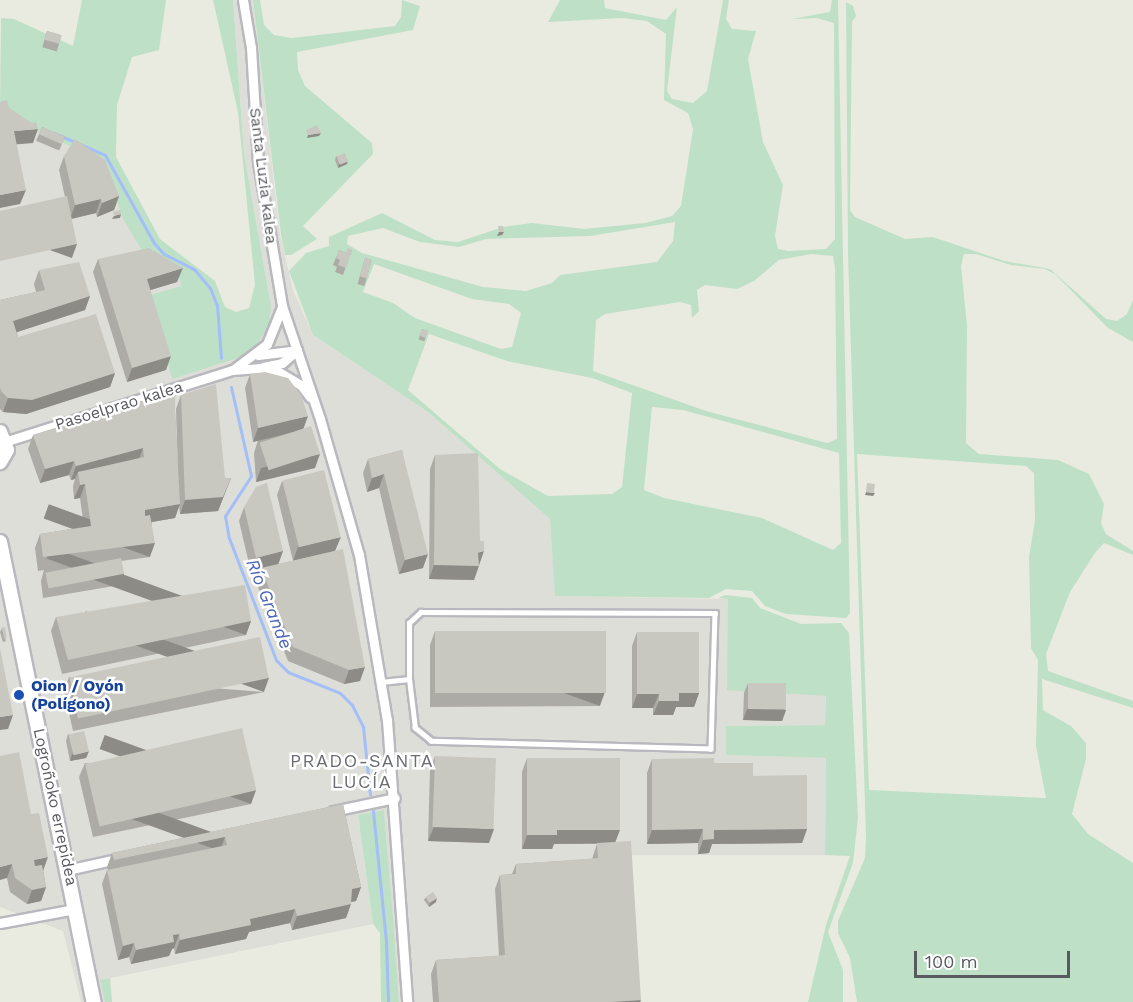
<!DOCTYPE html>
<html>
<head>
<meta charset="utf-8">
<style>
	body { margin:0 }
	#map { position:relative; width:1133px; height:1002px; overflow:hidden; background:#eaebe0; font-family:"Work Sans",sans-serif }
	div>[style] { position:absolute }
	[style*='--x'] { left:calc(var(--x)*1px); top:calc(var(--y)*1px); width:calc(var(--w)*1px); rotate:calc(var(--a)*1deg) }
	.industrial>* { inset:0; background:#deded8 }
	.green>* { inset:0; background:#bee0c7 }
	.stream>* { height:3px; margin:-1.5px; padding:0 1.5px; transform-origin:1.5px; border-radius:1.5px; background:#a4bef7 }
	.roads { filter:drop-shadow(2px 0 #b8b8be) drop-shadow(-2px 0 #b8b8be) drop-shadow(0 2px #b8b8be) drop-shadow(0 -2px #b8b8be) }
	.lane>* { height:4.5px; margin:-2.25px; padding:0 2.25px; transform-origin:2.25px; border-radius:2.25px; background:#fff }
	.street>* { height:9px; margin:-4.5px; padding:0 4.5px; transform-origin:4.5px; border-radius:4.5px; background:#fff }
	.secondary>* { height:14px; margin:-7px; padding:0 7px; transform-origin:7px; border-radius:7px; background:#fff }
	.wall>* { inset:0; background:#acaba5; transform-origin:0 0 }
	.shaded-wall>* { inset:0; background:#8c8b86; transform-origin:0 0 }
	.building>* { inset:0; background:#c8c7c0; transform-origin:0 0 }
	.dots>* { width:16px; height:16px; translate:-50% -50%; box-sizing:border-box; border:3px solid #fff; border-radius:50% }
	span { translate:-50% -50%; white-space:nowrap; text-align:center; line-height:1.15; -webkit-text-stroke:5px #fff; paint-order:stroke }
	.street-label { font-size:16px; color:#595a60 }
	.transit-label { font-size:16px; color:#164399; font-weight:700 }
	.left { translate:0 -50%; text-align:left }
	.water-label { font-size:18px; color:#4a64b7; font-style:italic }
	.neighbourhood-label { font-size:18px; color:#6a6c72; letter-spacing:1.5px }
	.scale { position:absolute; left:914px; top:951px; width:156px; height:27px; box-sizing:border-box; border:3px solid #595a60; border-top:0; padding-left:8px; font-size:18px; line-height:21px; white-space:nowrap; color:#595a60; -webkit-text-stroke:4px #fff; paint-order:stroke }
</style>
</head>
<body>
<div id="map">
	<div class="industrial">
		<div style="clip-path:polygon(233px 0,253px 0,280px 235px,293px 290px,313px 335px,428px 412px,550px 519px,556px 596px,728px 599px,826px 695px,825px 725px,726px 726px,726px 755px,826px 758px,825px 855px,629px 855px,641px 1002px,399px 1002px,384px 810px,358px 816px,373px 924px,101px 980px,105px 1002px,81px 1002px,63px 931px,0 907px,0 107px,79px 150px,178px 275px,183px 286px,149px 295px,172px 379px,271px 306px,244px 154px)"></div>
	</div>
	<div class="green">
		<div style="clip-path:polygon(82px 0,166px 0,159px 50px,132px 57px,117px 105px,116px 157px,160px 239px,215px 281px,225px 307px,236px 312px,249px 308px,255px 285px,238px 112px,213px 0,233px 0,244px 154px,271px 306px,269px 325px,255px 347px,241px 357px,172px 379px,149px 295px,182px 286px,178px 275px,144px 254px,122px 217px,110px 178px,79px 150px,29px 127px,0 107px,1px 18px,14px 19px,73px 46px)"></div>
		<div style="clip-path:polygon(253px 0,260px 0,264px 25px,274px 35px,292px 38px,395px 26px,401px 17px,402px 0,420px 6px,413px 30px,297px 52px,298px 70px,305px 86px,372px 143px,373px 154px,303px 226px,317px 239px,291px 255px,285px 255px,281px 235px)"></div>
		<div style="clip-path:polygon(evenodd,560px 0,604px 0,605px 8px,666px 20px,677px 7px,667px 91px,672px 99px,693px 103px,707px 91px,723px 0,729px 0,726px 19px,732px 29px,756px 31px,748px 59px,763px 142px,783px 185px,775px 236px,778px 249px,788px 251px,826px 249px,835px 239px,834px 23px,817px 18px,792px 19px,830px 12px,832px 0,838px 0,850px 613px,846px 618px,786px 614px,765px 606px,752px 591px,726px 589px,709px 598px,555px 596px,550px 519px,428px 412px,313px 335px,289px 271px,306px 253px,329px 246px,329px 237px,382px 213px,435px 240px,458px 242px,503px 227px,532px 223px,584px 229px,645px 223px,672px 216px,681px 206px,693px 129px,688px 113px,664px 100px,666px 34px,647px 21px,622px 18px,548px 22px,560px 0,675px 222px,673px 241px,657px 262px,560px 275px,552px 283px,526px 291px,483px 287px,362px 253px,347px 244px,348px 236px,383px 228px,420px 242px,459px 247px,486px 239px,590px 236px,675px 222px,560px 0,811px 254px,833px 256px,835px 268px,837px 439px,827px 443px,706px 411px,593px 371px,596px 320px,605px 314px,680px 302px,691px 305px,692px 318px,699px 311px,697px 290px,705px 285px,737px 289px,754px 281px,779px 260px,811px 254px,560px 0,374px 264px,472px 299px,509px 304px,521px 313px,512px 347px,501px 349px,415px 318px,393px 303px,363px 292px,374px 264px,560px 0,429px 334px,507px 361px,592px 378px,632px 393px,622px 487px,612px 494px,548px 496px,500px 469px,408px 390px,429px 334px,560px 0,652px 407px,683px 410px,839px 453px,841px 543px,833px 550px,762px 518px,664px 498px,644px 490px,652px 407px)"></div>
		<div style="clip-path:polygon(evenodd,846px 2px,853px 6px,856px 16px,852px 22px,850px 210px,855px 217px,905px 239px,933px 237px,1004px 261px,1050px 269px,1106px 319px,1117px 321px,1127px 314px,1133px 300px,1133px 342px,1108px 328px,1055px 274px,1045px 269px,1011px 265px,976px 254px,964px 254px,961px 266px,967px 325px,966px 443px,979px 454px,1058px 460px,1089px 474px,1104px 504px,1101px 523px,1106px 534px,1133px 551px,1133px 555px,1104px 543px,1095px 553px,1070px 592px,1046px 654px,1048px 671px,1133px 701px,1133px 708px,1042px 679px,1043px 710px,1071px 726px,1086px 743px,1086px 759px,1072px 814px,1088px 834px,1133px 863px,1133px 1002px,857px 1002px,850px 958px,838px 933px,838px 921px,865px 858px,866px 837px,848px 254px,846px 2px,857px 454px,1026px 466px,1034px 473px,1035px 520px,1029px 557px,1031px 648px,1038px 660px,1036px 746px,1046px 798px,869px 790px,857px 454px)"></div>
		<div style="clip-path:polygon(725px 595px,752px 598px,760px 608px,801px 624px,841px 623px,849px 633px,858px 818px,853px 863px,828px 932px,843px 970px,843px 1002px,808px 1002px,826px 925px,850px 856px,825px 855px,826px 758px,726px 755px,726px 726px,825px 725px,826px 696px,727px 690px,728px 599px,718px 598px)"></div>
		<div style="clip-path:polygon(384px 810px,393px 918px,399px 1002px,381px 1002px,380px 933px,373px 924px,358px 815px)"></div>
		<div style="clip-path:polygon(110px 978px,112px 1002px,105px 1002px,100px 980px)"></div>
	</div>
	<div class="stream">
		<div style="--x:54;--y:133;--w:56;--a:23.3"></div>
		<div style="--x:105;--y:155;--w:101;--a:60.9"></div>
		<div style="--x:154;--y:243;--w:15;--a:48"></div>
		<div style="--x:164;--y:254;--w:34;--a:27"></div>
		<div style="--x:194;--y:269;--w:25;--a:50"></div>
		<div style="--x:210;--y:288;--w:18;--a:68"></div>
		<div style="--x:217;--y:305;--w:53;--a:85.7"></div>
		<div style="--x:231;--y:387;--w:91;--a:77.3"></div>
		<div style="--x:251;--y:476;--w:48;--a:123"></div>
		<div style="--x:225;--y:516;--w:22;--a:80"></div>
		<div style="--x:229;--y:538;--w:131;--a:68.9"></div>
		<div style="--x:276;--y:660;--w:17;--a:45"></div>
		<div style="--x:288;--y:672;--w:56;--a:22"></div>
		<div style="--x:340;--y:693;--w:17;--a:45"></div>
		<div style="--x:352;--y:705;--w:25;--a:63"></div>
		<div style="--x:363;--y:727;--w:68;--a:84.1"></div>
		<div style="--x:373;--y:811;--w:131;--a:84.3"></div>
		<div style="--x:386;--y:941;--w:61;--a:88.1"></div>
	</div>
	<div class="roads">
		<div class="lane">
			<div style="--x:381;--y:682;--w:28;--a:-6"></div>
			<div style="--x:409;--y:679;--w:56;--a:-90"></div>
			<div style="--x:409;--y:623;--w:16;--a:-43"></div>
			<div style="--x:421;--y:612;--w:294;--a:0.2"></div>
			<div style="--x:715;--y:613;--w:136;--a:91.7"></div>
			<div style="--x:711;--y:749;--w:280;--a:-178.4"></div>
			<div style="--x:431;--y:741;--w:21;--a:-141"></div>
			<div style="--x:415;--y:728;--w:49;--a:-97"></div>
		</div>
		<div class="street">
			<div style="--x:243;--y:0;--w:49;--a:80.5"></div>
			<div style="--x:251;--y:48;--w:114;--a:86.5"></div>
			<div style="--x:258;--y:162;--w:146;--a:80.5"></div>
			<div style="--x:282;--y:306;--w:119;--a:71.4"></div>
			<div style="--x:320;--y:419;--w:141;--a:74"></div>
			<div style="--x:359;--y:555;--w:167;--a:80.4"></div>
			<div style="--x:387;--y:720;--w:283;--a:85.9"></div>
			<div style="--x:258;--y:355;--w:39;--a:-7"></div>
			<div style="--x:263;--y:367;--w:19;--a:-12"></div>
			<div style="--x:282;--y:363;--w:20;--a:-41"></div>
			<div style="--x:234;--y:369;--w:41;--a:-37.1"></div>
			<div style="--x:267;--y:344;--w:40;--a:-68"></div>
			<div style="--x:7;--y:441;--w:236;--a:-17.5"></div>
			<div style="--x:232;--y:370;--w:27;--a:-4"></div>
			<div style="--x:259;--y:368;--w:20;--a:11"></div>
			<div style="--x:279;--y:372;--w:26;--a:31"></div>
			<div style="--x:301;--y:385;--w:15;--a:53"></div>
			<div style="--x:333;--y:811;--w:63;--a:-11.8"></div>
			<div style="--x:67;--y:870;--w:55;--a:-12.5"></div>
			<div style="--x:0;--y:923;--w:76;--a:-10.6"></div>
		</div>
		<div class="secondary">
			<div style="--x:0;--y:432;--w:19;--a:69"></div>
			<div style="--x:7;--y:450;--w:14;--a:120"></div>
			<div style="--x:0;--y:542;--w:470;--a:78.5"></div>
		</div>
	</div>
	<div class="wall">
		<div style="left:47px;top:31px;width:15px;height:17px;rotate:16deg"></div>
		<div style="left:42px;top:127px;width:25px;height:15px;rotate:23deg"></div>
		<div style="clip-path:polygon(64px 156px,119px 196px,114px 210px,97px 217px,96px 213px,72px 219px,72px 258px,65px 197px,59px 170px)"></div>
		<div style="clip-path:polygon(336px 156px,347px 164px,338px 168px,335px 160px)"></div>
		<div style="clip-path:polygon(339px 250px,346px 253px,352px 250px,343px 275px,335px 272px,337px 267px,333px 265px)"></div>
		<div style="left:365px;top:258px;width:7px;height:27px;rotate:16deg"></div>
		<div style="clip-path:polygon(98px 259px,177px 282px,150px 290px,166px 370px,127px 382px,93px 272px)"></div>
		<div style="clip-path:polygon(39px 270px,90px 296px,85px 310px,17px 332px,18px 337px,115px 373px,110px 387px,26px 414px,3px 412px,0 409px,0 300px,36px 292px,34px 284px)"></div>
		<div style="left:422px;top:329px;width:6px;height:11px;rotate:18deg"></div>
		<div style="clip-path:polygon(250px 374px,303px 428px,315px 468px,256px 482px,254px 453px,258px 440px,253px 442px,245px 388px)"></div>
		<div style="clip-path:polygon(174px 391px,178px 474px,176px 409px,181px 395px,225px 478px,231px 478px,218px 511px,180px 514px,179px 506px,175px 518px,152px 522px,150px 557px,121px 561px,124px 574px,120px 585px,43px 598px,41px 581px,44px 570px,38px 571px,35px 548px,40px 534px,84px 527px,80px 498px,74px 499px,73px 486px,75px 479px,71px 480px,69px 475px,40px 483px,28px 449px,33px 435px)"></div>
		<div style="clip-path:polygon(402px 450px,423px 568px,399px 574px,379px 488px,367px 492px,363px 473px,368px 459px)"></div>
		<div style="clip-path:polygon(435px 455px,479px 565px,474px 580px,429px 579px,430px 469px)"></div>
		<div style="clip-path:polygon(282px 481px,335px 551px,360px 681px,344px 684px,288px 661px,256px 582px,261px 569px,251px 572px,239px 521px,244px 507px,283px 551px,278px 564px,293px 561px,277px 495px)"></div>
		<div style="clip-path:polygon(56px 617px,251px 621px,246px 635px,62px 674px,51px 631px)"></div>
		<div style="clip-path:polygon(2px 628px,6px 641px,3px 642px,0 632px)"></div>
		<div style="clip-path:polygon(435px 631px,600px 706px,430px 707px,430px 645px)"></div>
		<div style="clip-path:polygon(637px 632px,699px 693px,694px 707px,676px 707px,673px 715px,653px 715px,653px 708px,632px 708px,632px 646px)"></div>
		<div style="clip-path:polygon(69px 677px,264px 692px,73px 731px,64px 691px)"></div>
		<div style="clip-path:polygon(748px 683px,786px 710px,782px 721px,743px 720px,744px 693px)"></div>
		<div style="clip-path:polygon(68px 734px,89px 751px,86px 758px,70px 761px,66px 741px)"></div>
		<div style="clip-path:polygon(0 756px,43px 869px,46px 887px,41px 901px,27px 904px,10px 892px,7px 878px)"></div>
		<div style="clip-path:polygon(435px 756px,489px 843px,428px 841px,430px 770px)"></div>
		<div style="clip-path:polygon(527px 758px,615px 842px,640px 1002px,433px 1002px,431px 974px,436px 960px,499px 956px,495px 889px,500px 875px,512px 874px,516px 864px,592px 859px,597px 844px,554px 844px,552px 849px,522px 849px,522px 772px)"></div>
		<div style="clip-path:polygon(652px 759px,714px 763px,753px 776px,807px 829px,802px 843px,712px 844px,709px 853px,698px 854px,698px 843px,647px 844px,647px 773px)"></div>
		<div style="clip-path:polygon(85px 763px,256px 790px,251px 804px,93px 837px,79px 777px)"></div>
		<div style="clip-path:polygon(343px 804px,361px 887px,356px 901px,351px 902px,346px 918px,292px 930px,290px 923px,249px 932px,246px 939px,175px 954px,174px 948px,172px 949px,169px 956px,131px 964px,129px 957px,118px 960px,102px 884px,107px 870px,108px 870px,107px 867px,112px 853px)"></div>
		<div style="clip-path:polygon(426px 897px,436px 902px,429px 907px,424px 900px)"></div>
	</div>
	<div class="shaded-wall">
		<div style="clip-path:polygon(38px 129px,33px 143px,9px 145px,14px 131px)"></div>
		<div style="clip-path:polygon(321px 133px,319px 136px,307px 138px,308px 135px)"></div>
		<div style="clip-path:polygon(348px 161px,347px 164px,338px 168px,339px 164px)"></div>
		<div style="clip-path:polygon(26px 190px,20px 204px,0 208px,0 195px)"></div>
		<div style="clip-path:polygon(119px 196px,114px 210px,97px 217px,102px 203px)"></div>
		<div style="clip-path:polygon(101px 199px,96px 213px,70px 219px,75px 205px)"></div>
		<div style="clip-path:polygon(121px 214px,120px 218px,112px 219px,114px 216px)"></div>
		<div style="clip-path:polygon(499px 232px,504px 232px,502px 235px,497px 236px)"></div>
		<div style="left:77px;top:244px;width:15px;height:79px;rotate:110deg"></div>
		<div style="clip-path:polygon(183px 268px,177px 282px,141px 293px,147px 279px)"></div>
		<div style="clip-path:polygon(90px 296px,85px 310px,8px 335px,13px 321px)"></div>
		<div style="clip-path:polygon(171px 356px,166px 370px,127px 382px,132px 368px)"></div>
		<div style="clip-path:polygon(115px 373px,110px 387px,26px 414px,3px 412px,8px 398px)"></div>
		<div style="clip-path:polygon(308px 416px,303px 430px,253px 442px,258px 428px)"></div>
		<div style="clip-path:polygon(143px 448px,138px 462px,78px 472px,75px 479px,71px 480px,76px 466px)"></div>
		<div style="clip-path:polygon(320px 454px,315px 468px,256px 482px,261px 468px)"></div>
		<div style="clip-path:polygon(74px 461px,69px 475px,40px 483px,45px 469px)"></div>
		<div style="clip-path:polygon(384px 474px,379px 488px,367px 492px,372px 478px)"></div>
		<div style="clip-path:polygon(231px 478px,218px 511px,180px 514px,185px 500px)"></div>
		<div style="clip-path:polygon(85px 484px,80px 498px,74px 499px,80px 485px)"></div>
		<div style="clip-path:polygon(866px 492px,875px 493px,873px 496px,865px 495px)"></div>
		<div style="clip-path:polygon(180px 504px,175px 518px,140px 524px,145px 510px)"></div>
		<div style="clip-path:polygon(341px 537px,335px 551px,293px 561px,298px 547px)"></div>
		<div style="left:155px;top:543px;width:15px;height:113px;rotate:110deg"></div>
		<div style="clip-path:polygon(283px 551px,278px 565px,251px 572px,256px 558px)"></div>
		<div style="clip-path:polygon(484px 551px,474px 580px,429px 579px,434px 565px)"></div>
		<div style="clip-path:polygon(428px 554px,423px 568px,399px 574px,405px 560px)"></div>
		<div style="left:124px;top:574px;width:12px;height:78px;rotate:110deg"></div>
		<div style="left:251px;top:621px;width:15px;height:187px;rotate:110deg"></div>
		<div style="clip-path:polygon(365px 667px,360px 681px,344px 684px,349px 670px)"></div>
		<div style="left:269px;top:678px;width:15px;height:195px;rotate:110deg"></div>
		<div style="left:605px;top:692px;width:15px;height:170px;rotate:110deg"></div>
		<div style="clip-path:polygon(679px 693px,699px 693px,694px 707px,676px 707px,673px 715px,653px 715px,659px 701px)"></div>
		<div style="clip-path:polygon(637px 694px,659px 694px,653px 708px,632px 708px)"></div>
		<div style="clip-path:polygon(747px 709px,786px 710px,782px 721px,743px 720px)"></div>
		<div style="clip-path:polygon(13px 715px,8px 729px,0 730px,0 717px)"></div>
		<div style="clip-path:polygon(89px 751px,86px 758px,70px 761px,72px 754px)"></div>
		<div style="left:256px;top:790px;width:15px;height:161px;rotate:110deg"></div>
		<div style="clip-path:polygon(434px 827px,494px 829px,489px 843px,428px 841px)"></div>
		<div style="clip-path:polygon(703px 829px,698px 843px,647px 844px,652px 830px)"></div>
		<div style="clip-path:polygon(807px 829px,802px 843px,712px 844px,709px 853px,698px 854px,703px 840px,714px 830px)"></div>
		<div style="clip-path:polygon(557px 830px,620px 830px,615px 843px,554px 844px,552px 849px,522px 849px,527px 835px)"></div>
		<div style="left:225px;top:837px;width:15px;height:113px;rotate:110deg"></div>
		<div style="clip-path:polygon(48px 857px,43px 871px,28px 874px,34px 860px)"></div>
		<div style="clip-path:polygon(12px 864px,7px 878px,0 880px,0 867px)"></div>
		<div style="clip-path:polygon(46px 887px,41px 901px,27px 904px,32px 890px)"></div>
		<div style="clip-path:polygon(361px 887px,356px 901px,347px 903px,352px 889px)"></div>
		<div style="clip-path:polygon(437px 898px,436px 902px,429px 907px,430px 903px)"></div>
		<div style="clip-path:polygon(351px 904px,346px 918px,292px 930px,297px 916px)"></div>
		<div style="clip-path:polygon(295px 909px,290px 923px,249px 932px,246px 939px,175px 954px,180px 940px,250px 919px)"></div>
		<div style="clip-path:polygon(179px 934px,174px 948px,172px 949px,169px 956px,131px 964px,136px 950px,173px 935px)"></div>
		<div style="clip-path:polygon(134px 943px,129px 957px,118px 960px,123px 946px)"></div>
		<div style="clip-path:polygon(641px 1000px,640px 1002px,610px 1002px)"></div>
	</div>
	<div class="building">
		<div style="left:47px;top:31px;width:15px;height:9px;rotate:16deg"></div>
		<div style="clip-path:polygon(7px 100px,9px 108px,32px 123px,36px 122px,38px 129px,14px 131px,26px 190px,0 195px,0 102px)"></div>
		<div style="clip-path:polygon(317px 125px,321px 133px,308px 135px,306px 130px)"></div>
		<div style="left:42px;top:127px;width:25px;height:8px;rotate:23deg"></div>
		<div style="clip-path:polygon(75px 139px,105px 160px,119px 196px,102px 203px,101px 199px,75px 205px,64px 156px)"></div>
		<div style="left:345px;top:153px;width:9px;height:9px;rotate:69deg"></div>
		<div style="clip-path:polygon(67px 196px,77px 244px,0 261px,0 211px)"></div>
		<div style="left:120px;top:210px;width:4px;height:7px;rotate:76deg"></div>
		<div style="clip-path:polygon(498px 226px,503px 226px,504px 232px,499px 232px)"></div>
		<div style="clip-path:polygon(149px 248px,183px 268px,147px 279px,171px 356px,132px 368px,98px 259px)"></div>
		<div style="clip-path:polygon(348px 248px,352px 250px,346px 268px,338px 265px,340px 260px,336px 258px,339px 250px,346px 253px)"></div>
		<div style="left:365px;top:258px;width:7px;height:19px;rotate:16deg"></div>
		<div style="clip-path:polygon(79px 262px,90px 296px,13px 321px,18px 337px,96px 314px,115px 373px,32px 400px,8px 398px,1px 391px,0 387px,0 300px,45px 290px,39px 270px)"></div>
		<div style="clip-path:polygon(422px 329px,428px 331px,425px 338px,419px 335px)"></div>
		<div style="clip-path:polygon(265px 372px,288px 378px,301px 395px,308px 416px,258px 428px,250px 374px)"></div>
		<div style="clip-path:polygon(216px 384px,225px 478px,231px 478px,223px 497px,185px 500px,181px 395px)"></div>
		<div style="clip-path:polygon(174px 391px,180px 504px,145px 510px,145px 516px,150px 515px,155px 543px,43px 557px,40px 534px,91px 526px,85px 484px,80px 485px,78px 472px,144px 457px,143px 448px,76px 466px,74px 461px,45px 469px,33px 435px)"></div>
		<div style="left:311px;top:426px;width:29px;height:54px;rotate:72deg"></div>
		<div style="clip-path:polygon(402px 450px,428px 554px,405px 560px,384px 474px,372px 478px,368px 459px)"></div>
		<div style="clip-path:polygon(478px 453px,480px 541px,484px 541px,484px 551px,478px 552px,479px 566px,434px 565px,435px 455px)"></div>
		<div style="left:324px;top:470px;width:69px;height:43px;rotate:76deg"></div>
		<div style="clip-path:polygon(267px 483px,283px 551px,256px 558px,244px 507px,256px 487px)"></div>
		<div style="left:867px;top:483px;width:8px;height:9px;rotate:7deg"></div>
		<div style="clip-path:polygon(343px 549px,365px 667px,349px 670px,293px 647px,261px 568px)"></div>
		<div style="left:121px;top:558px;width:16px;height:77px;rotate:79deg"></div>
		<div style="clip-path:polygon(245px 585px,251px 621px,68px 660px,56px 617px)"></div>
		<div style="left:5px;top:627px;width:11px;height:3px;rotate:80deg"></div>
		<div style="left:435px;top:631px;width:171px;height:62px"></div>
		<div style="clip-path:polygon(637px 632px,699px 632px,699px 693px,679px 693px,679px 701px,659px 701px,659px 694px,637px 694px)"></div>
		<div style="left:260px;top:637px;width:42px;height:195px;rotate:78deg"></div>
		<div style="clip-path:polygon(0 648px,13px 715px,0 717px)"></div>
		<div style="left:748px;top:683px;width:38px;height:26px"></div>
		<div style="left:242px;top:728px;width:64px;height:161px;rotate:77deg"></div>
		<div style="left:84px;top:731px;width:21px;height:16px;rotate:76deg"></div>
		<div style="clip-path:polygon(19px 752px,31px 814px,39px 813px,48px 857px,34px 860px,35px 866px,42px 865px,46px 887px,32px 890px,15px 878px,12px 864px,0 867px,0 756px)"></div>
		<div style="left:435px;top:756px;width:61px;height:71px;rotate:2deg"></div>
		<div style="clip-path:polygon(527px 758px,620px 758px,620px 830px,557px 830px,557px 835px,527px 835px)"></div>
		<div style="clip-path:polygon(714px 758px,714px 763px,753px 763px,753px 776px,807px 775px,807px 829px,714px 830px,714px 839px,703px 840px,703px 829px,652px 830px,652px 759px)"></div>
		<div style="clip-path:polygon(343px 804px,361px 887px,352px 889px,351px 904px,297px 916px,295px 909px,250px 919px,251px 925px,180px 940px,179px 934px,173px 935px,174px 942px,136px 950px,134px 943px,123px 946px,107px 870px,227px 845px,225px 837px,114px 860px,112px 853px)"></div>
		<div style="clip-path:polygon(631px 841px,641px 1000px,610px 1002px,439px 1002px,436px 960px,505px 955px,500px 875px,516px 874px,516px 864px,598px 858px,597px 843px)"></div>
		<div style="left:433px;top:892px;width:7px;height:9px;rotate:56deg"></div>
	</div>
	<div class="dots">
		<div style="left:19px;top:695px;background:#1a4fb4"></div>
	</div>
	<div class="street-label">
		<span style="left:263px;top:176px;rotate:83deg">Santa Luzia kalea</span>
		<span style="left:119px;top:406px;rotate:-17deg">Pasoelprao kalea</span>
		<span style="left:55px;top:807px;rotate:78deg">Logroñoko errepidea</span>
	</div>
	<div class="transit-label">
		<span class="left" style="left:31px;top:695px">Oion / Oyón<br>(Polígono)</span>
	</div>
	<div class="water-label">
		<span style="left:269px;top:604px;rotate:68deg">Río Grande</span>
	</div>
	<div class="neighbourhood-label">
		<span style="left:362px;top:772px">PRADO-SANTA<br>LUCÍA</span>
	</div>
	<div class="scale">100 m</div>
</div>
</body>
</html>
